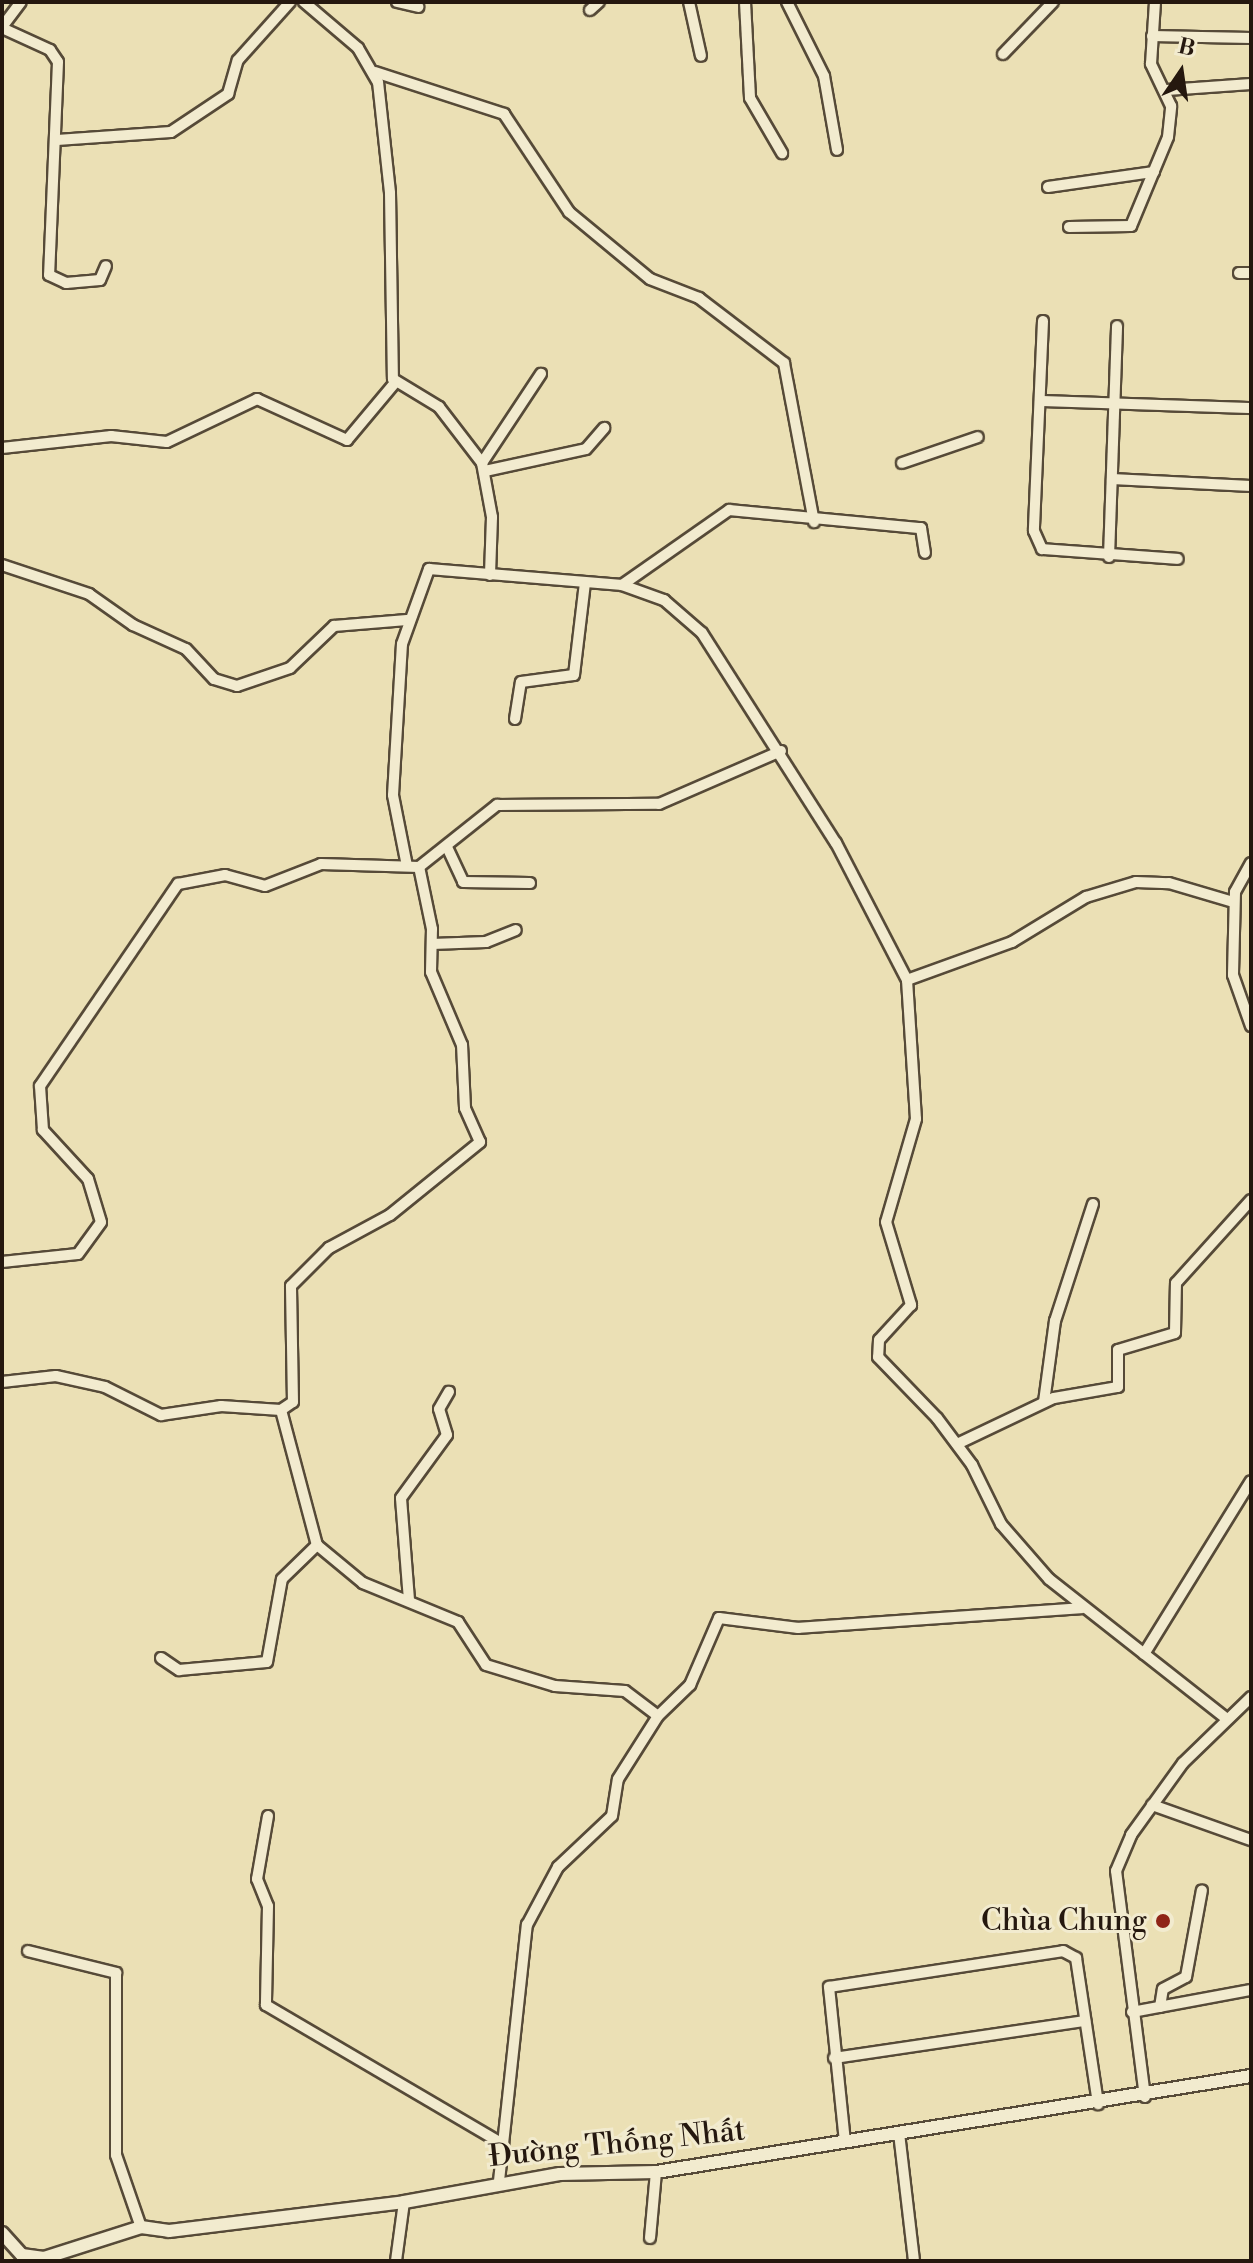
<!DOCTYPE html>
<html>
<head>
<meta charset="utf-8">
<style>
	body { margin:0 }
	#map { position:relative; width:1253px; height:2263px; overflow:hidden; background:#ebe0b5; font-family:"Libre Bodoni",serif }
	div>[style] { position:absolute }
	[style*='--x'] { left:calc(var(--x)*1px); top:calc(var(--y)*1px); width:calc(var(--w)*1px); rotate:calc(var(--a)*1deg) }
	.roads { filter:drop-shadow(2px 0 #564a38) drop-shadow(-2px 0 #564a38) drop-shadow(0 2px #564a38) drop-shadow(0 -2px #564a38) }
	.minor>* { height:10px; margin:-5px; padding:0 5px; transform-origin:5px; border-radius:5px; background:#f2ebcf }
	.tertiary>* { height:12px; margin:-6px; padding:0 6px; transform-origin:6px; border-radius:6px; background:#f2ebcf }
	.dots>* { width:22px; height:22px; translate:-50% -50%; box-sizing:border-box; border:4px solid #f2ebcf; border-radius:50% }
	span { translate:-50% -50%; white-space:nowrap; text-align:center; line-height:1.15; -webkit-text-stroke:6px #f2ebcf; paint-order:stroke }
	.poi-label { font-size:30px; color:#25180f }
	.right { translate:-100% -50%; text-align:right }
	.street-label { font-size:30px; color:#25180f }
	.frame { position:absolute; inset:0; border:4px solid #25180f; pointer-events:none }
	.north { position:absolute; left:1141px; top:32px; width:80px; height:80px; -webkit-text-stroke:6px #f2ebcf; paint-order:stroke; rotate:13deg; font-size:22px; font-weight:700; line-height:32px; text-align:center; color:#25180f }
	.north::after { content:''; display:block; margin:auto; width:28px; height:36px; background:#25180f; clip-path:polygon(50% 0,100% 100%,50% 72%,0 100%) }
</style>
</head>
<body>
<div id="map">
	<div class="roads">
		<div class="minor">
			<div style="--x:304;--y:2;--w:71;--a:40.4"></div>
			<div style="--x:358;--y:48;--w:39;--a:60"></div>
			<div style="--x:378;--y:82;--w:112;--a:83.8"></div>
			<div style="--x:390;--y:193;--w:186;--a:89.1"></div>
			<div style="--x:393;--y:379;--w:54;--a:31.3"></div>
			<div style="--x:439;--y:407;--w:71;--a:52.5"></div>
			<div style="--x:482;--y:463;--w:55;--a:79.5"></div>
			<div style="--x:492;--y:517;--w:58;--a:92"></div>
			<div style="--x:397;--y:2;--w:22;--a:13"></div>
			<div style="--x:689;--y:2;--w:55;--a:77.5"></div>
			<div style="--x:745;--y:2;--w:96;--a:87"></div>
			<div style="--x:750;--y:98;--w:64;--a:59.8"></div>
			<div style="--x:787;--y:2;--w:83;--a:63.4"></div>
			<div style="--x:824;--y:76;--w:75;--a:80"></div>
			<div style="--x:590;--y:10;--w:12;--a:-42"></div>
			<div style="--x:2;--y:27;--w:31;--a:-53"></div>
			<div style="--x:2;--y:28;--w:53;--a:24.6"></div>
			<div style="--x:50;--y:50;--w:14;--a:56"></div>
			<div style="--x:58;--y:62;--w:213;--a:92.4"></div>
			<div style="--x:49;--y:275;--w:19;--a:25"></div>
			<div style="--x:66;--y:283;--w:34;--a:-5"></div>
			<div style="--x:100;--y:280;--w:15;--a:-67"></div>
			<div style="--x:1152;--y:36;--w:99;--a:1.2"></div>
			<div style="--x:1003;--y:54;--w:72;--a:-46.1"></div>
			<div style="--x:375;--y:72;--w:136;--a:18"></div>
			<div style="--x:504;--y:114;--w:118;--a:56.4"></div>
			<div style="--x:569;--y:212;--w:105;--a:39.6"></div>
			<div style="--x:650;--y:279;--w:53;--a:21.2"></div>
			<div style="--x:699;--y:298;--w:107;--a:37.4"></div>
			<div style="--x:784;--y:363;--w:162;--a:79.3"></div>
			<div style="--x:1167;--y:90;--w:84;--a:-4.1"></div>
			<div style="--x:57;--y:140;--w:114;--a:-4"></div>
			<div style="--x:171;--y:132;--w:69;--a:-33.7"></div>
			<div style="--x:228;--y:94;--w:35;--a:-74"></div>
			<div style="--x:238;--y:60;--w:78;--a:-48.1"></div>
			<div style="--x:1048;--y:187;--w:107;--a:-8.1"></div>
			<div style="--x:1069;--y:227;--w:62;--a:-0.9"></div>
			<div style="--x:1131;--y:226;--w:96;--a:-67.4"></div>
			<div style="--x:1168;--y:137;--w:31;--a:-84"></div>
			<div style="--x:1171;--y:106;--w:47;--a:-115.5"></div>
			<div style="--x:1151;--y:64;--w:62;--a:-86.3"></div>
			<div style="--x:1239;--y:273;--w:12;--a:0"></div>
			<div style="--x:1043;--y:321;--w:210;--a:92.5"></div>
			<div style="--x:1034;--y:531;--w:20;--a:66"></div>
			<div style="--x:1042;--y:549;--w:136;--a:4.2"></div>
			<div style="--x:1040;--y:401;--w:211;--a:1.9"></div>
			<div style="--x:2;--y:448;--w:110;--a:-6.3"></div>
			<div style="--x:111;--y:436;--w:56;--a:6.1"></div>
			<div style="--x:167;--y:442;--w:100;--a:-25.5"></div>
			<div style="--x:257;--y:399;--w:99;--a:24.5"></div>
			<div style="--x:347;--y:440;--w:73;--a:-50"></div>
			<div style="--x:482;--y:463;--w:107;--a:-56.5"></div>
			<div style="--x:902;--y:463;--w:80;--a:-18.9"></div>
			<div style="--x:485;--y:471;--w:103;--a:-12.3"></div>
			<div style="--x:586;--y:449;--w:28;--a:-49"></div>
			<div style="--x:1112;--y:479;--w:139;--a:2.9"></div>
			<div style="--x:1109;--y:557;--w:231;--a:-88"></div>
			<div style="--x:2;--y:565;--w:92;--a:18.4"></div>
			<div style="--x:89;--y:594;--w:54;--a:35.2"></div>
			<div style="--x:133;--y:625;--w:58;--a:24.4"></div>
			<div style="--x:186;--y:649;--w:41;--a:47"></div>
			<div style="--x:214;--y:679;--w:24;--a:17"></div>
			<div style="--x:237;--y:686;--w:56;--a:-18.8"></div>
			<div style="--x:290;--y:668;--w:61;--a:-43.7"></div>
			<div style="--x:334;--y:626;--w:73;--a:-4.7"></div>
			<div style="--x:622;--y:585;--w:131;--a:-35"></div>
			<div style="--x:729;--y:510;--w:193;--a:5.4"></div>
			<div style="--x:921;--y:528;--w:25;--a:81"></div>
			<div style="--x:515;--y:719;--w:37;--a:-81"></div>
			<div style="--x:521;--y:682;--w:53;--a:-7.5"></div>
			<div style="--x:574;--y:675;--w:93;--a:-83.2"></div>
			<div style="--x:447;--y:847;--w:38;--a:65"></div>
			<div style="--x:463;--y:882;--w:67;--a:0.9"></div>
			<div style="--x:1251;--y:863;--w:33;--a:119"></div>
			<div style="--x:1235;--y:892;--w:83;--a:91.4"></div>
			<div style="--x:1233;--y:975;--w:54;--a:70.6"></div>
			<div style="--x:407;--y:866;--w:72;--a:-101.2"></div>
			<div style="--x:393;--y:795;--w:151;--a:-86.6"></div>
			<div style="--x:402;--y:644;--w:80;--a:-70.2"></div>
			<div style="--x:429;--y:569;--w:194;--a:4.7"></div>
			<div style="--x:622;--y:585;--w:45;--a:19.7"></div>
			<div style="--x:664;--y:600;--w:50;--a:41"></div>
			<div style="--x:702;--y:633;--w:249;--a:57.5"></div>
			<div style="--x:836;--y:843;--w:154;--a:62.6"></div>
			<div style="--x:907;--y:980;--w:139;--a:86.3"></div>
			<div style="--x:916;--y:1119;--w:107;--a:106.2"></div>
			<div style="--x:886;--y:1222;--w:87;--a:73.2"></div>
			<div style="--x:911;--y:1305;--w:47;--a:132.4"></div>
			<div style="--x:879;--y:1340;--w:17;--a:93"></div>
			<div style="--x:878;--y:1357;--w:85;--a:46"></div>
			<div style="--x:937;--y:1418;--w:59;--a:53.3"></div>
			<div style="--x:972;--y:1465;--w:66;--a:63.8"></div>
			<div style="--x:1001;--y:1524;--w:73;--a:48.9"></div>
			<div style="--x:1049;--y:1579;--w:226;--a:38.2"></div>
			<div style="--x:432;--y:944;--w:54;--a:-2.1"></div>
			<div style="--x:486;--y:942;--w:32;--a:-22"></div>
			<div style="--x:907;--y:980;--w:112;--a:-19.9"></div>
			<div style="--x:1012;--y:942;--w:87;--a:-31.3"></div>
			<div style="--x:1086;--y:897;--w:52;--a:-16.7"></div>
			<div style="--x:1136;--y:882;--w:33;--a:2"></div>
			<div style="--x:1169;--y:883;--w:67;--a:16.5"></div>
			<div style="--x:2;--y:1262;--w:76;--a:-6"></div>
			<div style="--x:78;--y:1254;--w:39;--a:-54"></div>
			<div style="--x:101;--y:1222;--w:45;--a:-106.8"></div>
			<div style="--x:88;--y:1179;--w:67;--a:-132.6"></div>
			<div style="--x:43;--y:1130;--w:44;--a:-93.9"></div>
			<div style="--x:40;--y:1086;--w:245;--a:-55.7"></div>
			<div style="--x:178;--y:884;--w:48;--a:-10.8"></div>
			<div style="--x:225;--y:875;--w:41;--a:15.4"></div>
			<div style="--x:265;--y:886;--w:60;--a:-21.4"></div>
			<div style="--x:321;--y:864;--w:98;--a:1.8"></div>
			<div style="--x:419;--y:867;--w:100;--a:-38.5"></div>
			<div style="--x:497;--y:805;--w:162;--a:-0.4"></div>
			<div style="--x:659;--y:804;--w:133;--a:-23.5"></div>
			<div style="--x:2;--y:1382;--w:54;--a:-6.3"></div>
			<div style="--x:56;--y:1376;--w:50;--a:12.7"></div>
			<div style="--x:105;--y:1387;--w:63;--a:26.6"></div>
			<div style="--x:161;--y:1415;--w:61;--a:-8.5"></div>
			<div style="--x:221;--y:1406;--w:60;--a:3.8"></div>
			<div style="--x:281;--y:1410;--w:14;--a:-34"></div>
			<div style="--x:293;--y:1402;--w:116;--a:-91"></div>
			<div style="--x:291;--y:1286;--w:54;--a:-45"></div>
			<div style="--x:329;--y:1248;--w:69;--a:-28.4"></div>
			<div style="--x:390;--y:1215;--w:116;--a:-39"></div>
			<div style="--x:480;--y:1142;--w:37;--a:-114"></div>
			<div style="--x:465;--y:1108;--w:63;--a:-92.7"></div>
			<div style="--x:462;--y:1045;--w:79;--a:-113"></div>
			<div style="--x:431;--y:972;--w:43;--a:-88.7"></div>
			<div style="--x:432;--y:929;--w:63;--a:-101.8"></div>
			<div style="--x:1044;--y:1402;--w:82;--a:-82.3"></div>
			<div style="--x:1055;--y:1321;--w:123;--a:-72"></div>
			<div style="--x:281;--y:1410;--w:140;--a:75.1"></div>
			<div style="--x:317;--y:1545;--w:60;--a:39.6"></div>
			<div style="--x:363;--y:1583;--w:103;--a:22.3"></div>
			<div style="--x:458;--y:1622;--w:51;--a:56.9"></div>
			<div style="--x:486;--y:1665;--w:72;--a:16.9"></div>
			<div style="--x:555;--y:1686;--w:70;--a:4.1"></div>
			<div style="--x:625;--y:1691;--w:41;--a:37.1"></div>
			<div style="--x:957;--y:1444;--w:107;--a:-25.4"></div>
			<div style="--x:1054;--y:1398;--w:65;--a:-9.8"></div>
			<div style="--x:1118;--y:1387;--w:37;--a:-90"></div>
			<div style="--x:1118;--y:1350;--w:59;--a:-16.6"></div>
			<div style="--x:1175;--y:1333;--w:50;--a:-88.9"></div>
			<div style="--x:1176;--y:1283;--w:112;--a:-47.9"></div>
			<div style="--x:409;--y:1600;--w:102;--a:-94.5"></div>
			<div style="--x:401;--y:1498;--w:78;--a:-53.9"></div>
			<div style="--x:447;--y:1435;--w:27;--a:-107"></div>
			<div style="--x:439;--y:1409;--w:20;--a:-60"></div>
			<div style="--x:1144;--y:1654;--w:203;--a:-58.3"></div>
			<div style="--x:161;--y:1658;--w:22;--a:34"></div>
			<div style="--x:179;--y:1670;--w:88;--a:-5.2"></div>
			<div style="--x:267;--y:1662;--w:84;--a:-79.8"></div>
			<div style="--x:282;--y:1579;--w:49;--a:-44.2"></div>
			<div style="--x:1152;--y:1805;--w:105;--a:19.5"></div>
			<div style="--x:268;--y:1816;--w:64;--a:99.9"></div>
			<div style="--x:257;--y:1879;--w:29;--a:68"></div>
			<div style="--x:268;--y:1906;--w:99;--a:91.2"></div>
			<div style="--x:266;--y:2005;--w:275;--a:30.4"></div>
			<div style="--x:28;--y:1951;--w:91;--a:14"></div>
			<div style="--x:116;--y:1973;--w:182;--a:90"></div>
			<div style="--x:116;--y:2155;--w:76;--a:70.9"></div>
			<div style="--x:1160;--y:2007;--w:18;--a:-81"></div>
			<div style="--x:1163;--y:1989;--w:26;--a:-28"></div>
			<div style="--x:1186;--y:1977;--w:88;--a:-79.6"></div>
			<div style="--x:1132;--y:2012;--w:121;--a:-10.5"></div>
			<div style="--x:834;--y:2058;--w:254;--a:-8.4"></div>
			<div style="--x:1145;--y:2097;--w:228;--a:-97.3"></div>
			<div style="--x:1116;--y:1871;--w:39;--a:-67"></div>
			<div style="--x:1131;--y:1835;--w:89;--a:-54.2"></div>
			<div style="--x:1183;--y:1763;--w:95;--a:-44.1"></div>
			<div style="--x:899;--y:2133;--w:129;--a:83.3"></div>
			<div style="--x:845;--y:2142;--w:156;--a:-95.9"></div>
			<div style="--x:829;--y:1987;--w:237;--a:-8.7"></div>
			<div style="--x:1063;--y:1951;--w:15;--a:28"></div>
			<div style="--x:1076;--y:1958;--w:148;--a:81.4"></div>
			<div style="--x:499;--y:2181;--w:258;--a:-83.8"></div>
			<div style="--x:527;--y:1925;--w:66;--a:-61.9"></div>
			<div style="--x:558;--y:1867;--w:74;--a:-43.4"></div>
			<div style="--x:612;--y:1816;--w:37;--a:-81"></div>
			<div style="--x:618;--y:1779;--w:75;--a:-57.6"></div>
			<div style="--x:658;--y:1716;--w:45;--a:-44.1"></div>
			<div style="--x:690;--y:1685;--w:73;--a:-66.6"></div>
			<div style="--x:719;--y:1618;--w:80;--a:7.2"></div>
			<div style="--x:798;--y:1628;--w:285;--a:-4"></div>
			<div style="--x:650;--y:2238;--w:66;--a:-84.8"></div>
			<div style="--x:396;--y:2261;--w:60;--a:-82.3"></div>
		</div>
		<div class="tertiary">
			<div style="--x:2;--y:2233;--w:30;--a:48"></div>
			<div style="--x:22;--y:2255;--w:22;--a:8"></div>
			<div style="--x:44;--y:2258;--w:102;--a:-17.7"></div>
			<div style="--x:141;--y:2227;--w:28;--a:8"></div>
			<div style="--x:169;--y:2231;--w:237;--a:-7"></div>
			<div style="--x:404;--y:2202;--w:158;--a:-10.2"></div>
			<div style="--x:560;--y:2174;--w:96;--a:-1.2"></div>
			<div style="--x:656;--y:2172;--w:603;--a:-9.17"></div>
		</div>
	</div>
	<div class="dots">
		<div style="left:1163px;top:1921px;background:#8f2418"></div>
	</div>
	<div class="poi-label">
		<span class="right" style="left:1147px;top:1921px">Chùa Chung</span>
	</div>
	<div class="street-label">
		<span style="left:617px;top:2144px;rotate:-6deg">Đường Thống Nhất</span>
	</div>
	<div class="frame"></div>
	<div class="north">B</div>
</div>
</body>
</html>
